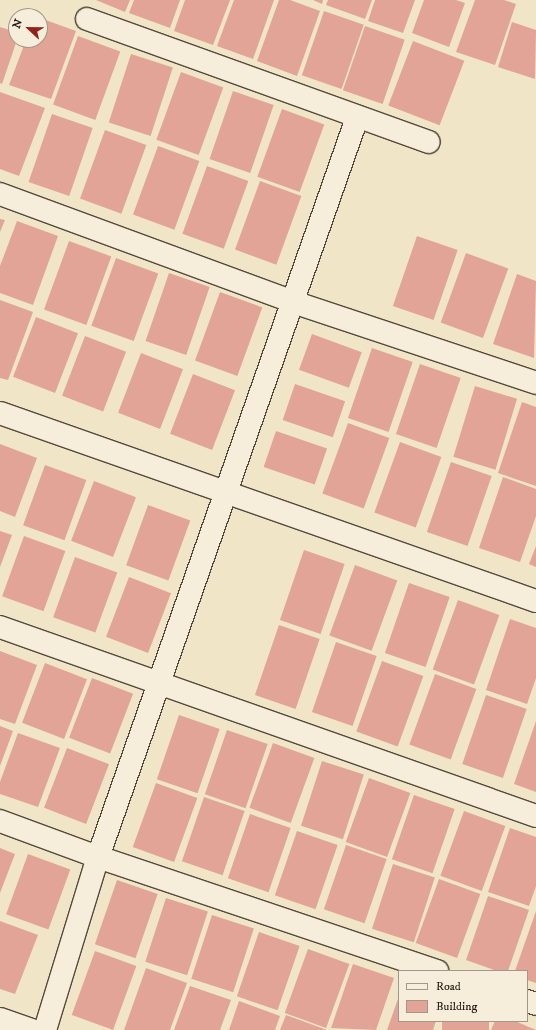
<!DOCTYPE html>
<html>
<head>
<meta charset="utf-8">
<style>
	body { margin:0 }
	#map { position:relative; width:536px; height:1030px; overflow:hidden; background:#f1e5c8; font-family:"IM FELL DW Pica",serif }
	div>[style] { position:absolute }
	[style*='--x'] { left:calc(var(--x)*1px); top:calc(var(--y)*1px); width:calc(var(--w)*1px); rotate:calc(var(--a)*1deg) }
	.building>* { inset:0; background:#e1a497; transform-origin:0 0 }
	.roads { filter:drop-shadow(1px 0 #544a3b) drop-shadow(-1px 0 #544a3b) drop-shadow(0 1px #544a3b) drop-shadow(0 -1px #544a3b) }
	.minor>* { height:22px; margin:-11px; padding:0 11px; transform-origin:11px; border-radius:11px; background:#f6eedb }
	span { translate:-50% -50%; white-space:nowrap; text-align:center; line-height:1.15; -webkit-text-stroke:3.5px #f6eedb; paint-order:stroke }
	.legend { position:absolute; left:398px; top:970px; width:130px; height:52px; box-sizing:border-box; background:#f6eedb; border:1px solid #a09888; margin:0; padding:5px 7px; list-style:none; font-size:12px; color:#1f170c }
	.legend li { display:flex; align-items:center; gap:8px; height:20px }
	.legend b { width:20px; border:1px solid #a09888 }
	.north { position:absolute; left:8px; top:8px; width:40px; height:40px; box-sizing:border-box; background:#f6eedb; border:1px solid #a09888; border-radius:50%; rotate:292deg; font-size:11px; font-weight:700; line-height:16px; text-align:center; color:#1f170c }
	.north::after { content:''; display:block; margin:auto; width:14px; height:18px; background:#8f2418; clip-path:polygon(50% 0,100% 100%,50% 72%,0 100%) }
</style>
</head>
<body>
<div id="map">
	<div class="building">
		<div style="clip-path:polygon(96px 0,130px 0,125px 12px)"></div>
		<div style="clip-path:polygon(134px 0,180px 0,170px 28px,129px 13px)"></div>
		<div style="clip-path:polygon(185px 0,230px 0,213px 45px,174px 31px)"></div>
		<div style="clip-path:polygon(234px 0,274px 0,253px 59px,217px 46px)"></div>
		<div style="clip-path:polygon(279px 0,290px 0,320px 11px,297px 76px,257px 61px)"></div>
		<div style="clip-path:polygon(313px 0,323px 0,322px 4px)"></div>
		<div style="clip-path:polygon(328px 0,372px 0,365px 19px,326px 5px)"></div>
		<div style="clip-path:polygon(375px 0,415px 0,403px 33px,368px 21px)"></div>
		<div style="clip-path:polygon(424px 0,456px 0,465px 3px,449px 47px,412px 33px)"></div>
		<div style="clip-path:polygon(475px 0,504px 0,516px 4px,495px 65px,456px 52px)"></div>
		<div style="left:324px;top:11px;width:42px;height:68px;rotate:19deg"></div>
		<div style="clip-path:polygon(40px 18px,76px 31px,51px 99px,9px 85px,26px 40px,40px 40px)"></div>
		<div style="clip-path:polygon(512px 22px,536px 30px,535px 79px,498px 67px)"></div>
		<div style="left:365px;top:26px;width:42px;height:68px;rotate:19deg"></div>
		<div style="clip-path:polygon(0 27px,16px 32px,17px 40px,2px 84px,0 83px)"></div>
		<div style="left:78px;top:36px;width:45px;height:73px;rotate:20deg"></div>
		<div style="left:413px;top:41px;width:55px;height:69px;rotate:21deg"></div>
		<div style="left:131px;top:54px;width:44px;height:72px;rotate:18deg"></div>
		<div style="left:181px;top:72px;width:45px;height:72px;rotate:20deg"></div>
		<div style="left:233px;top:91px;width:43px;height:72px;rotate:19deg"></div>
		<div style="clip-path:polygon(0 92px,45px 108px,19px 176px,0 169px)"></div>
		<div style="left:282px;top:109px;width:45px;height:72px;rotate:20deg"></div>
		<div style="left:52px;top:114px;width:43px;height:72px;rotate:19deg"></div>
		<div style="left:105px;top:130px;width:44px;height:73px;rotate:20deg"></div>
		<div style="left:158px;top:146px;width:44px;height:73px;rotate:20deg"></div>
		<div style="left:207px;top:166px;width:44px;height:72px;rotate:20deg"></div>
		<div style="left:260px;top:181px;width:44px;height:73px;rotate:20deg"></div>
		<div style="clip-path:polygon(0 219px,5px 220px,0 232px)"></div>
		<div style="clip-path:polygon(17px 221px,58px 236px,33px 305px,0 293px,0 266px)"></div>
		<div style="left:417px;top:236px;width:43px;height:74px;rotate:19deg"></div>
		<div style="left:69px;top:241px;width:45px;height:73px;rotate:20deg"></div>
		<div style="left:466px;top:253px;width:45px;height:74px;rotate:20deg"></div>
		<div style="left:116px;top:258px;width:45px;height:72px;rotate:20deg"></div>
		<div style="left:169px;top:273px;width:43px;height:72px;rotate:19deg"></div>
		<div style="clip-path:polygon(517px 274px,536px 281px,534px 358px,493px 344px)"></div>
		<div style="left:220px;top:292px;width:45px;height:73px;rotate:20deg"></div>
		<div style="clip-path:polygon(0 300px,33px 312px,8px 380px,0 378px)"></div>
		<div style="left:36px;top:317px;width:45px;height:64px;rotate:21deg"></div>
		<div style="left:312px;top:334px;width:53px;height:38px;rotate:20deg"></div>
		<div style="left:85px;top:336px;width:44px;height:64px;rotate:21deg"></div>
		<div style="left:372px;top:348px;width:43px;height:74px;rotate:19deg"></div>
		<div style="left:141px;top:353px;width:45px;height:64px;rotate:21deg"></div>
		<div style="left:420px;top:364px;width:43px;height:74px;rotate:19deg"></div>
		<div style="left:193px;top:374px;width:45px;height:64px;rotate:21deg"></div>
		<div style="left:295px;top:384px;width:53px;height:38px;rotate:19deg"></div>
		<div style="left:475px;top:386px;width:44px;height:74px;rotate:17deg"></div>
		<div style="clip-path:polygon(522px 402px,536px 407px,536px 486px,498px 473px)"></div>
		<div style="left:348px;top:423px;width:44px;height:75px;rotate:20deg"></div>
		<div style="left:276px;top:431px;width:54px;height:38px;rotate:19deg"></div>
		<div style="left:400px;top:442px;width:44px;height:75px;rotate:20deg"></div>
		<div style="clip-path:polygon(0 444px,37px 458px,15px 517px,0 511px)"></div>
		<div style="left:451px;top:462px;width:43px;height:74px;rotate:19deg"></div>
		<div style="left:45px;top:465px;width:44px;height:64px;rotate:20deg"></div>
		<div style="clip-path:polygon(503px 477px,536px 489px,536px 516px,520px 562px,479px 548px)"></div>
		<div style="left:94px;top:481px;width:45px;height:64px;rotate:21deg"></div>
		<div style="left:148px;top:505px;width:45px;height:64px;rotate:20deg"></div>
		<div style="clip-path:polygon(0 531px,12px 535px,0 567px)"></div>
		<div style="left:24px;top:536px;width:44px;height:64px;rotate:20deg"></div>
		<div style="clip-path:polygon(536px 546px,536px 567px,529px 564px)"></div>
		<div style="left:304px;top:550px;width:43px;height:74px;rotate:19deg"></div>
		<div style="left:75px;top:557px;width:45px;height:64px;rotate:20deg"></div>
		<div style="left:355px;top:565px;width:45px;height:75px;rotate:20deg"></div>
		<div style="left:129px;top:577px;width:45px;height:64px;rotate:21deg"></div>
		<div style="left:409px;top:583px;width:43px;height:74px;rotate:19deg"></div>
		<div style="left:458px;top:600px;width:44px;height:74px;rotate:20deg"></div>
		<div style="clip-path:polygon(510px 619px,536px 628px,536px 678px,527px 704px,486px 690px)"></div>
		<div style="left:279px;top:625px;width:43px;height:74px;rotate:19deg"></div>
		<div style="left:336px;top:642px;width:43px;height:74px;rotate:19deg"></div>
		<div style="clip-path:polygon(0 651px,37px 665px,15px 724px,0 719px)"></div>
		<div style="left:382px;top:661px;width:44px;height:75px;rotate:20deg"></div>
		<div style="left:45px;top:663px;width:45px;height:64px;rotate:21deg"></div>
		<div style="left:435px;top:674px;width:44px;height:75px;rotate:20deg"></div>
		<div style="left:92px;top:678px;width:44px;height:64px;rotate:21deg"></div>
		<div style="left:486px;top:695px;width:43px;height:73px;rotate:19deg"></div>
		<div style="left:179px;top:715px;width:43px;height:68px;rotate:19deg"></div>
		<div style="clip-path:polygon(536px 721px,536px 792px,514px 784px)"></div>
		<div style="clip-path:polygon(0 726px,13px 731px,0 766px)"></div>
		<div style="left:227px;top:730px;width:43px;height:68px;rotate:19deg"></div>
		<div style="clip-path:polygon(18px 733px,60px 748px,38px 807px,0 794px,0 782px)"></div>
		<div style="left:273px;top:743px;width:44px;height:69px;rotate:20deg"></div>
		<div style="left:67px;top:748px;width:45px;height:64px;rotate:21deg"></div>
		<div style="left:322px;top:761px;width:44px;height:68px;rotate:18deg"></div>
		<div style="left:369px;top:778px;width:44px;height:68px;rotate:20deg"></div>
		<div style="left:156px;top:783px;width:44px;height:68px;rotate:20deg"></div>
		<div style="left:414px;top:795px;width:43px;height:68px;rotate:19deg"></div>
		<div style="left:204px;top:797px;width:43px;height:68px;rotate:19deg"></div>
		<div style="left:464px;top:811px;width:44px;height:69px;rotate:20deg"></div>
		<div style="left:250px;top:814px;width:43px;height:68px;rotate:19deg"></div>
		<div style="clip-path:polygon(510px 828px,536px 837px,536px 886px,529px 906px,488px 892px)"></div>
		<div style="left:297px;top:831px;width:43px;height:68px;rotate:19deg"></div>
		<div style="left:346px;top:845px;width:43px;height:68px;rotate:19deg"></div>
		<div style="clip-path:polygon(0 848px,15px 854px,0 893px)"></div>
		<div style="left:28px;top:854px;width:45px;height:64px;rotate:20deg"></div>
		<div style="left:393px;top:864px;width:44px;height:68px;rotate:18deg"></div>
		<div style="left:439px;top:879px;width:44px;height:68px;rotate:20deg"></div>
		<div style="left:117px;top:880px;width:43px;height:68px;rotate:19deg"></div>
		<div style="clip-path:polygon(488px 896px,529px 910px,508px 971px,497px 971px,466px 960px)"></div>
		<div style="left:166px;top:898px;width:44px;height:67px;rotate:18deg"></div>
		<div style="clip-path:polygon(536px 911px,536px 983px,527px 980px,527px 971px,515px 971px)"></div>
		<div style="left:212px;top:915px;width:44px;height:67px;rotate:18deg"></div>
		<div style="clip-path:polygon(0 921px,38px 935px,15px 994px,0 989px)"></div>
		<div style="left:259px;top:932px;width:43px;height:68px;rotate:19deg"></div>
		<div style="left:308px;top:949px;width:44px;height:68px;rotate:20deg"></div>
		<div style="left:95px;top:951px;width:44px;height:68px;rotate:20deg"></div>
		<div style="clip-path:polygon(353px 964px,394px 978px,376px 1030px,331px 1028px)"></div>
		<div style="clip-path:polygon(146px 968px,187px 983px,170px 1030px,124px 1030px)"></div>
		<div style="clip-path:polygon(190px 986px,231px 1000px,220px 1030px,174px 1030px)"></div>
		<div style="clip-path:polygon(399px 996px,399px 1021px,436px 1021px,433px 1030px,387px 1030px)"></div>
		<div style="clip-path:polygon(239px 1001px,280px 1016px,275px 1030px,229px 1030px)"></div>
		<div style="clip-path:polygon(286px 1015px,327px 1030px,280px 1030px)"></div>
		<div style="left:442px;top:1021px;width:47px;height:9px"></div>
		<div style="clip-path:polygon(495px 1021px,515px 1021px,536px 1030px,491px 1030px)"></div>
	</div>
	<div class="roads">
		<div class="minor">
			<div style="--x:87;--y:19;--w:363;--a:19.8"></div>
			<div style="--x:0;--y:194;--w:312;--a:20.2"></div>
			<div style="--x:293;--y:302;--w:256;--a:18.4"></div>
			<div style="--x:0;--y:413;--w:568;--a:19.33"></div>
			<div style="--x:0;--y:627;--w:568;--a:19.42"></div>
			<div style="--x:0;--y:821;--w:104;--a:20.2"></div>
			<div style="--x:98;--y:857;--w:358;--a:18.6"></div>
			<div style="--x:527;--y:1001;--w:9;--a:18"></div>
			<div style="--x:0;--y:1019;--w:34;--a:19"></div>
			<div style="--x:45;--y:1030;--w:181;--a:-73"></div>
			<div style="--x:98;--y:857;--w:783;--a:-70.69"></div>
		</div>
	</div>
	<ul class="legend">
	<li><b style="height:5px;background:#f6eedb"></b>Road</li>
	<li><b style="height:11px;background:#e1a497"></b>Building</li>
	</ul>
	<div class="north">N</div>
</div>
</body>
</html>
